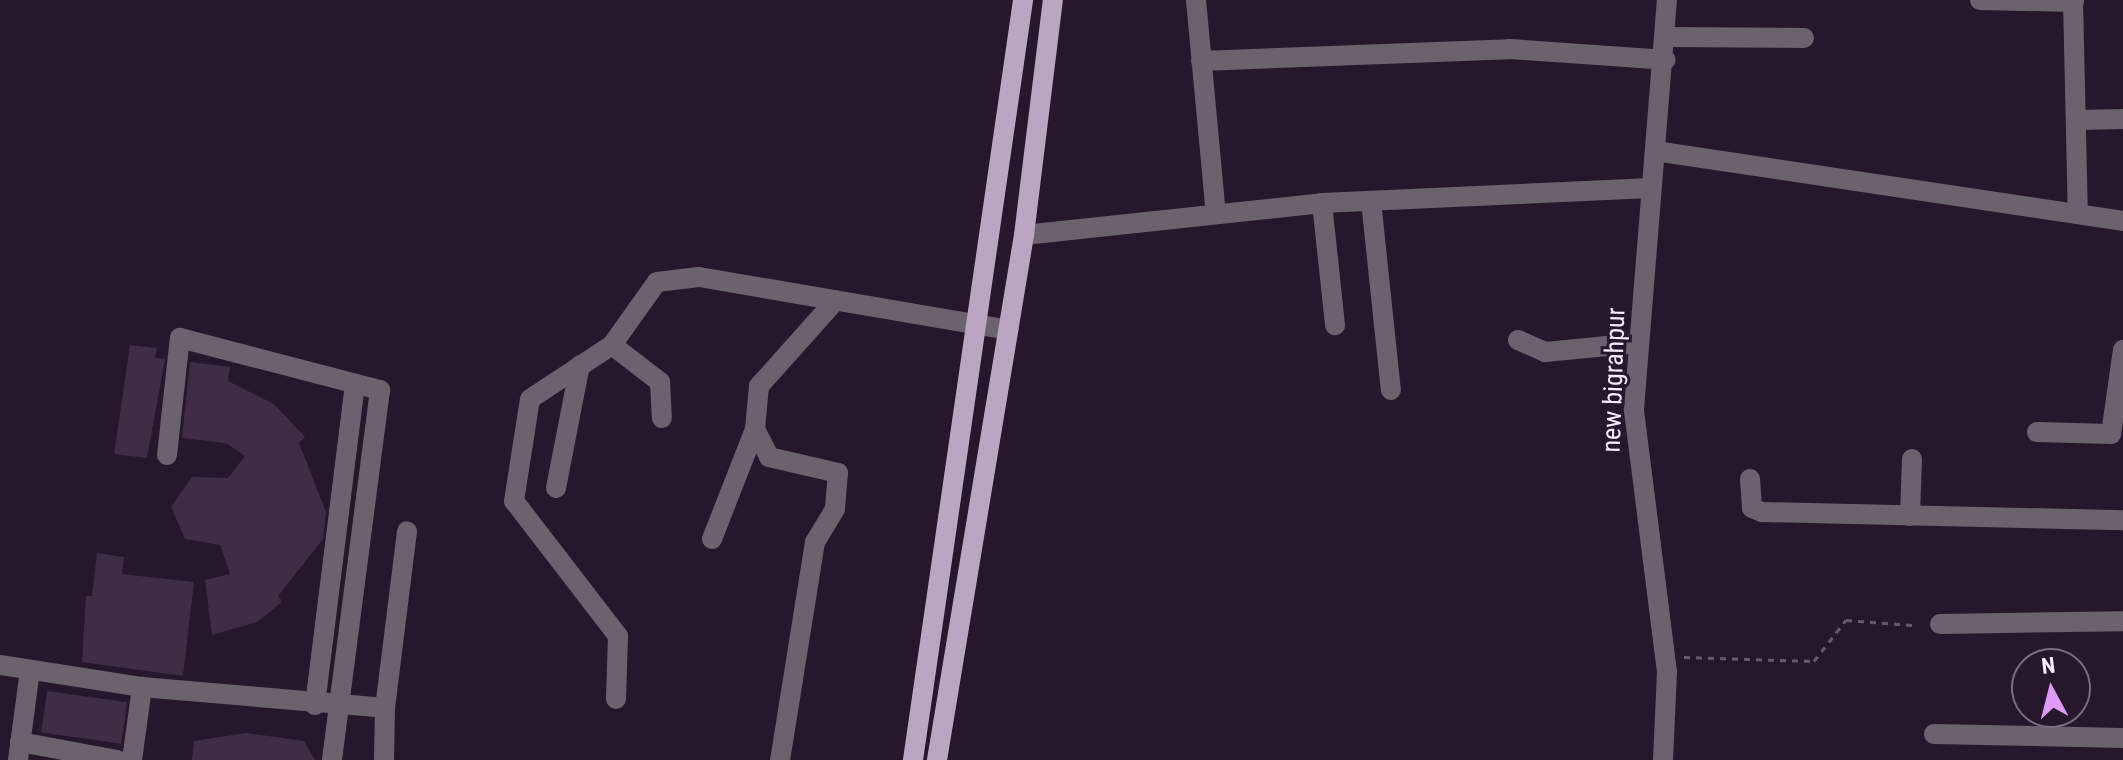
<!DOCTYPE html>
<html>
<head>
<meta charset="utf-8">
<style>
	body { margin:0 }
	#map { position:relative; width:2123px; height:760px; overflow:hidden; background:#27172d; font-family:"Roboto Condensed",sans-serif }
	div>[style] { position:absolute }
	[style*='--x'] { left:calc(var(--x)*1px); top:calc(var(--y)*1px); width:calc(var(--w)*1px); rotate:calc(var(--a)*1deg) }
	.building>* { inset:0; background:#3e2d45; transform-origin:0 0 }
	.path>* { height:3px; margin-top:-1.5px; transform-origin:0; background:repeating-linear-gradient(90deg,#68596d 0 6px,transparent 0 12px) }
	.minor>* { height:20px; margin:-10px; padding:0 10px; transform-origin:10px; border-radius:10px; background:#6b626e }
	.major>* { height:20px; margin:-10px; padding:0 10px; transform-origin:10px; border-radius:10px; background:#b9a7c1 }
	span { translate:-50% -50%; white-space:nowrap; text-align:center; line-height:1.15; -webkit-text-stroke:6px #27172d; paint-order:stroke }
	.street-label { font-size:26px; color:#f9eefe }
	.north { position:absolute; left:2011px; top:648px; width:80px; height:80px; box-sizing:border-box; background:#27172d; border:2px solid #7b6d81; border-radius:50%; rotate:353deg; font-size:22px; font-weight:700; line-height:32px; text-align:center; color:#f9eefe }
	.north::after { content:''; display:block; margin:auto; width:28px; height:36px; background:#da9af6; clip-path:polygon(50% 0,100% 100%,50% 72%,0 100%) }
</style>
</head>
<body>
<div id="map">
	<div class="building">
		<div style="clip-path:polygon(130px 345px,157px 348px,155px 358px,165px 359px,147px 458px,114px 454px)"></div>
		<div style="clip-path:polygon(190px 362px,230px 367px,228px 381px,274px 404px,305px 437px,299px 443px,326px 512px,323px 539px,278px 596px,282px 602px,257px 622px,212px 635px,205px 580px,230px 574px,220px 545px,185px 539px,171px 507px,192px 477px,228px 478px,245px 456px,226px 443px,182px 438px)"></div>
		<div style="clip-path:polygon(97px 553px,124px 557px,122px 574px,194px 582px,183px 676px,82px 662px,86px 596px,92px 596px)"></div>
		<div style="left:47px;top:691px;width:81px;height:42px;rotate:8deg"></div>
		<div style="clip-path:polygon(246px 733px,304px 741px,315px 760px,192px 760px,194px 741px)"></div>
	</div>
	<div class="path">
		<div style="--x:1684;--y:657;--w:130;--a:1.8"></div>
		<div style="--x:1814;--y:661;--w:52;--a:-52"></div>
		<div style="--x:1846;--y:620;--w:66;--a:4.3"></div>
	</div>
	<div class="minor">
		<div style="--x:1196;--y:0;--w:215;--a:84.7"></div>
		<div style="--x:1980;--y:0;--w:94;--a:1.2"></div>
		<div style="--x:2073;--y:0;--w:213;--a:88.7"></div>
		<div style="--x:1665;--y:37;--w:139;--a:0.4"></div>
		<div style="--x:1201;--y:61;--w:309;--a:-2.2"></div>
		<div style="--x:1510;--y:49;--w:156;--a:4"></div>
		<div style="--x:2081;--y:120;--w:42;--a:-1.4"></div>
		<div style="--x:1655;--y:151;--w:473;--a:8.5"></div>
		<div style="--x:1371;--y:201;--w:190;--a:84"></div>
		<div style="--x:1322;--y:203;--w:123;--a:83.9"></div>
		<div style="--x:1024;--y:235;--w:300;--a:-6.1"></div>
		<div style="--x:1322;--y:203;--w:329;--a:-2.6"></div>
		<div style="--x:1518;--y:340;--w:30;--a:24"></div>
		<div style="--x:1545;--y:352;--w:94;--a:-5.5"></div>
		<div style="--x:612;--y:345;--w:61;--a:37.6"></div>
		<div style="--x:660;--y:382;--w:36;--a:87"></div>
		<div style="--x:755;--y:429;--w:31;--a:63"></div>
		<div style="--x:769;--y:457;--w:71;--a:13.1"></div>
		<div style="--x:838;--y:473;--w:36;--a:95"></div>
		<div style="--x:835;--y:509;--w:39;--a:121"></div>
		<div style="--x:815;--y:542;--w:221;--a:99.1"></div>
		<div style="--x:2037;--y:432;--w:74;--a:1.5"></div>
		<div style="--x:2111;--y:434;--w:85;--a:-81.9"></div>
		<div style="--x:167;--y:455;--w:118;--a:-83.7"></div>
		<div style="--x:180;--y:338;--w:207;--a:14.6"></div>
		<div style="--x:380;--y:390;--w:373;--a:97.4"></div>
		<div style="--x:1750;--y:479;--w:29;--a:86"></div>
		<div style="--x:1752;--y:508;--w:11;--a:22"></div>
		<div style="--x:1762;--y:512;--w:361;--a:1.3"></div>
		<div style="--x:556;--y:488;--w:125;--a:-79"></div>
		<div style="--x:1910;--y:516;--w:57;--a:-88"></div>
		<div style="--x:712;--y:539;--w:118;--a:-68.6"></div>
		<div style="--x:755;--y:429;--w:43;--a:-84.7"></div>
		<div style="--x:759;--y:386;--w:115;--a:-48.2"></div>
		<div style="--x:1940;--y:624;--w:183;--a:-0.9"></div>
		<div style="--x:0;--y:665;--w:144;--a:8.8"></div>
		<div style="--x:142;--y:687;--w:244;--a:4.9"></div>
		<div style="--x:385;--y:708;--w:52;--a:91.1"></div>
		<div style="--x:616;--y:699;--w:63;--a:-88.2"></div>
		<div style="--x:618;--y:636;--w:170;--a:-127.6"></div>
		<div style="--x:514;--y:501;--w:103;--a:-81.1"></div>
		<div style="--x:530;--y:399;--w:98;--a:-33.4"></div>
		<div style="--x:612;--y:345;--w:77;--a:-54.5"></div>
		<div style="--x:657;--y:282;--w:42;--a:-6.8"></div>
		<div style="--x:699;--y:277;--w:314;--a:9.7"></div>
		<div style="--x:315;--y:705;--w:323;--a:-82.9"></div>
		<div style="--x:385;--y:708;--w:178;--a:-82.9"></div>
		<div style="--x:1934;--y:734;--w:189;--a:1.2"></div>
		<div style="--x:20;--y:742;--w:99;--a:10.5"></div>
		<div style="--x:18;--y:760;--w:91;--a:-82.4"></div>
		<div style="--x:132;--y:760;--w:74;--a:-82.2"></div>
		<div style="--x:1663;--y:760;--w:88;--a:-87.4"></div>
		<div style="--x:1667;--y:672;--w:265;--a:-97.2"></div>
		<div style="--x:1634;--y:409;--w:410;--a:-85.4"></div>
	</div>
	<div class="major">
		<div style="--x:913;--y:760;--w:768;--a:-81.76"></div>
		<div style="--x:937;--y:760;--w:532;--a:-80.59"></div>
		<div style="--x:1024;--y:235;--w:237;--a:-83"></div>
	</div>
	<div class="street-label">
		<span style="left:1614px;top:380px;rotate:-88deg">new bigrahpur</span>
	</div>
	<div class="north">N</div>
</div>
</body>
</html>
